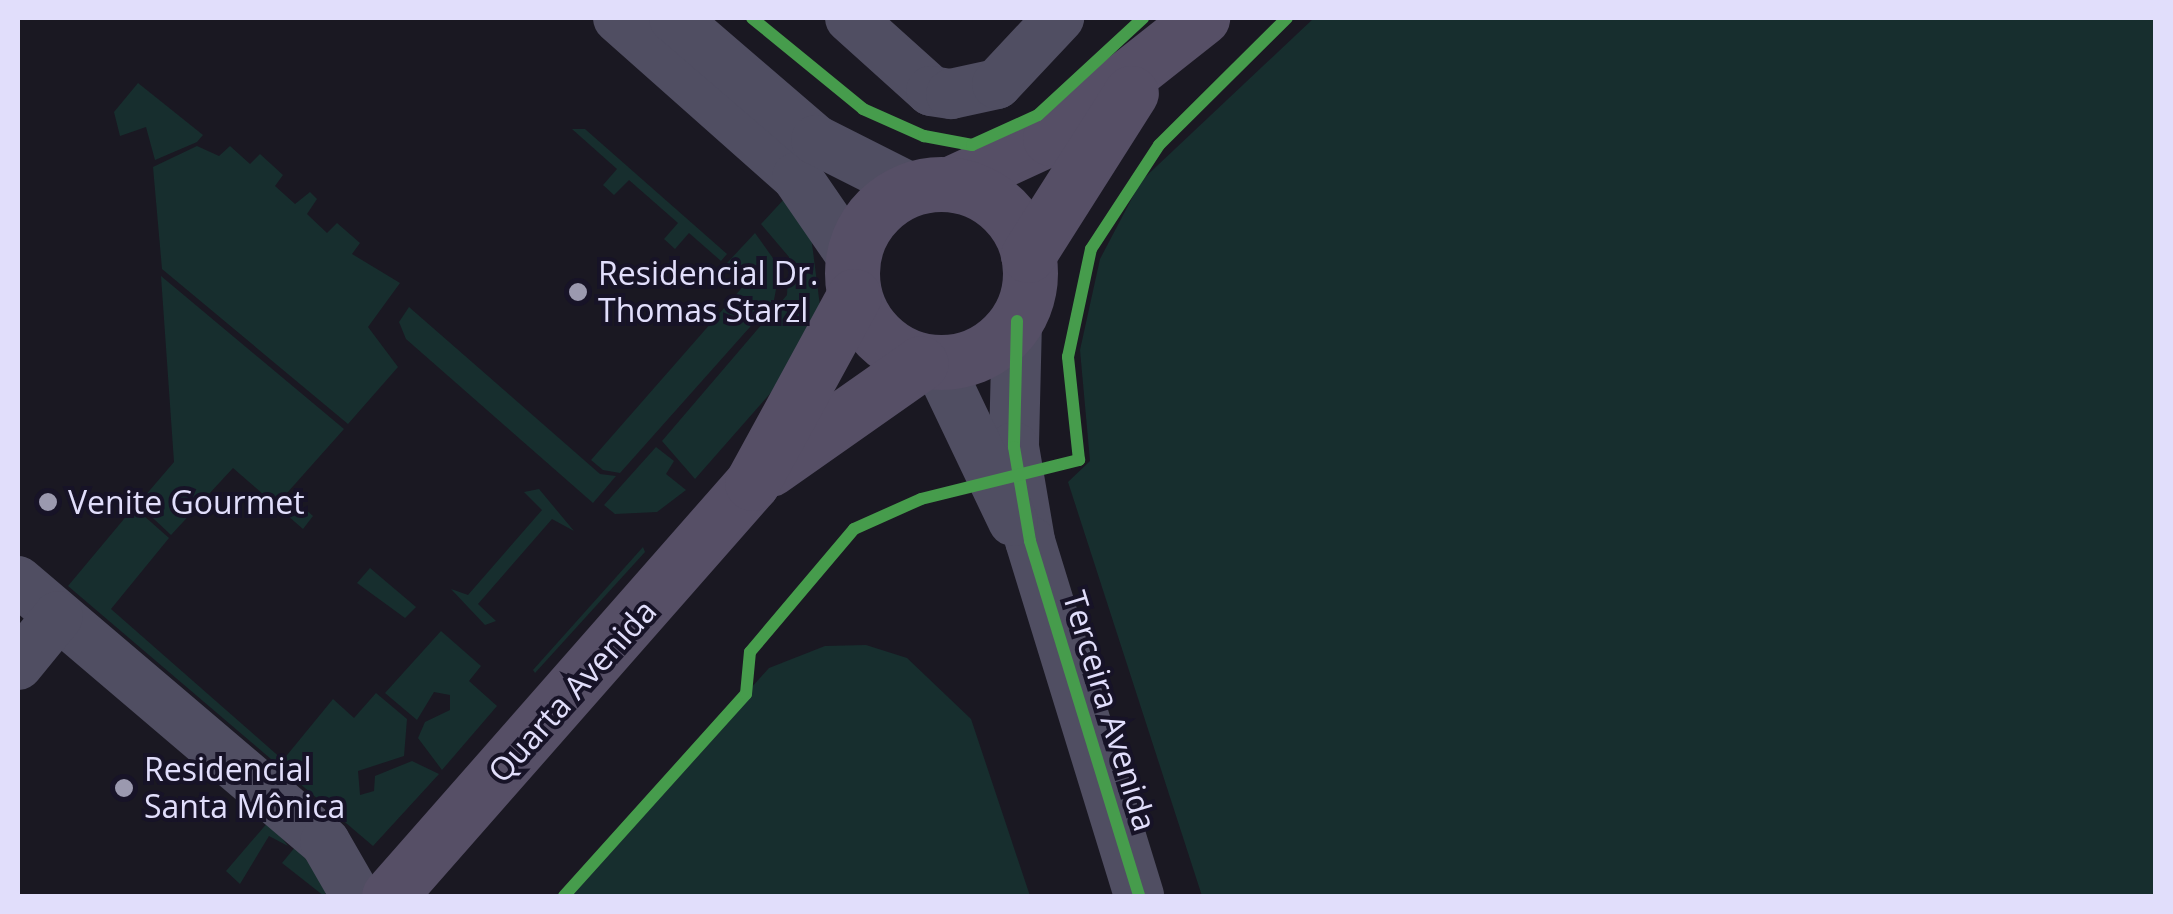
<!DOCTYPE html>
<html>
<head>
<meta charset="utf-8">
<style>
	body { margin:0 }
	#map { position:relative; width:2173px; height:914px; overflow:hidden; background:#1a1822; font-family:"Open Sans",sans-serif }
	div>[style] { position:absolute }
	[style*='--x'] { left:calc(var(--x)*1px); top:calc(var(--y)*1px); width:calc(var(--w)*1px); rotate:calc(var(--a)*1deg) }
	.green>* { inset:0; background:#172e2e }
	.minor>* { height:50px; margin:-25px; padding:0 25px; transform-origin:25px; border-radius:25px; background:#504e62 }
	.major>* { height:55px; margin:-27.5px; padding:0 27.5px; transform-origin:27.5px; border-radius:27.5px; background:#564f66 }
	.major>.ring { margin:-27.5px; padding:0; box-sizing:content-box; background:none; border:55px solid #564f66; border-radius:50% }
	.cycleway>* { height:12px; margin:-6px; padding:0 6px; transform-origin:6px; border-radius:6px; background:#469c4c }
	.dots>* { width:28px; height:28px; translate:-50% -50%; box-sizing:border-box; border:5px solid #171327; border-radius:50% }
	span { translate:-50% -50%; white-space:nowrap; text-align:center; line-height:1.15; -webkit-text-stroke:8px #171327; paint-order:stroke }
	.poi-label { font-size:32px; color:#e1defb }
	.left { translate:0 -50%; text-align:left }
	.street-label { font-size:32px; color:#e1defb }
	.frame { position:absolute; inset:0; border:20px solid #e1defb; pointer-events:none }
</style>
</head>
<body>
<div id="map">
	<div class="green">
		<div style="clip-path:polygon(1314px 18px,2155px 18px,2155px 896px,1202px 896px,1068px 482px,1090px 461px,1080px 350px,1100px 259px,1141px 181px)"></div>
		<div style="clip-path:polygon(138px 83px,203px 135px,197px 142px,155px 160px,146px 127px,120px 136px,114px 112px)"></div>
		<div style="clip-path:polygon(572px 129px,585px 129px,727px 254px,721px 261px,689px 233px,675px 249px,664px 239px,678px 223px,629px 180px,614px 195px,603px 185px,617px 169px)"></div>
		<div style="clip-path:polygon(197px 146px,219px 156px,230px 146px,250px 164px,260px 154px,283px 175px,275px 186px,295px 204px,310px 192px,317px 199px,307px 214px,327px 233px,337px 223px,360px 243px,352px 254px,400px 283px,368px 327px,398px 367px,348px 424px,162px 269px,153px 167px)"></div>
		<div style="clip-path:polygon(786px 197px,811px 236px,820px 306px,796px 364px,695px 479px,662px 441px,787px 295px,789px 257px,761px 224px)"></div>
		<div style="clip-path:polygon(755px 233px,780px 268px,774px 300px,620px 473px,603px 470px,591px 460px,747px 282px,727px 263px)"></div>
		<div style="clip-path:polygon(161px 276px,344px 429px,287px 493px,313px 516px,303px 529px,233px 468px,171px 535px,138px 504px,174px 462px)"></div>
		<div style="clip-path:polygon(409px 307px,600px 474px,616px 476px,593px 503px,406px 339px,399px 322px)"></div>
		<div style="clip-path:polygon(656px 447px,674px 461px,666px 474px,686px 490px,657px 512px,615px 514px,604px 505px)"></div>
		<div style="clip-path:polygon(539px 489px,574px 531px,552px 519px,478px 604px,496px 621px,485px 625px,451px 589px,468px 595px,542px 510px,524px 492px)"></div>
		<div style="clip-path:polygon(134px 507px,169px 538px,111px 609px,283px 760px,333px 699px,354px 718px,376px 693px,407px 719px,404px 756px,358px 771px,360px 795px,374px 791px,375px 776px,412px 761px,439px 774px,373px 846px,68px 586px)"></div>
		<div style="clip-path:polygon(643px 547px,645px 552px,535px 673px,533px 670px)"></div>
		<div style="clip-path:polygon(370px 568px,416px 607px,405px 618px,357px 583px)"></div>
		<div style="clip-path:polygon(441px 631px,481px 666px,469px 681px,497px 706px,442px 770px,418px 738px,425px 722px,450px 710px,450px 695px,434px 692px,417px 720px,385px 693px)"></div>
		<div style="clip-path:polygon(866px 645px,907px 658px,971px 719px,1030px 896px,564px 896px,769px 668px,825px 646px)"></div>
		<div style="clip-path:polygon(269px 821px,288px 846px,269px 836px,240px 884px,226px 871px)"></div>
		<div style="clip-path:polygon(296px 846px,328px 888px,324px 896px,282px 863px)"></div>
	</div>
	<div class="minor">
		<div style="--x:618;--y:18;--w:239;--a:41.6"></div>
		<div style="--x:797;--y:177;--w:97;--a:55.5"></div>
		<div style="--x:674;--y:18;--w:187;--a:40.7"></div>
		<div style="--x:816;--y:140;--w:106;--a:26.8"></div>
		<div style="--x:850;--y:18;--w:109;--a:42"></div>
		<div style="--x:931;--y:91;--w:20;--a:9"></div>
		<div style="--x:951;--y:94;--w:47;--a:-12.3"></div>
		<div style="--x:997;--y:84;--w:91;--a:-46.8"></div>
		<div style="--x:1017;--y:321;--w:126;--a:91.4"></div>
		<div style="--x:1014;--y:447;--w:95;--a:80.3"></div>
		<div style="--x:1030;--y:541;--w:371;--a:72.9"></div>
		<div style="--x:938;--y:364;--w:174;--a:64.5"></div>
		<div style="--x:18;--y:581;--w:403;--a:40.4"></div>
		<div style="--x:325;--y:842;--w:62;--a:60.1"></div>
		<div style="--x:18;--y:665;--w:63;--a:-50.8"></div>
	</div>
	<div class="major">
		<div style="--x:952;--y:183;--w:108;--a:-24.7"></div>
		<div style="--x:1050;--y:138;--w:194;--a:-38.3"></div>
		<div class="ring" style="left:852px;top:184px;width:123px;height:123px"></div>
		<div style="--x:1028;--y:255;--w:192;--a:-57.6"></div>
		<div style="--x:770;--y:469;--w:184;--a:-35.1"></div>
		<div style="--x:389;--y:896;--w:550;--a:-48.69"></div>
		<div style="--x:752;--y:483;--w:213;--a:-61.4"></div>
	</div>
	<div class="cycleway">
		<div style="--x:752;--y:18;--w:144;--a:39.3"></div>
		<div style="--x:863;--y:109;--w:67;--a:23.9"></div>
		<div style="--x:924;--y:136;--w:49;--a:10.6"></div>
		<div style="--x:972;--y:145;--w:72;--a:-24.4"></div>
		<div style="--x:1038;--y:115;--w:143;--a:-42.7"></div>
		<div style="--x:1017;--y:321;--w:126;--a:91.4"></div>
		<div style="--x:1014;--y:447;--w:95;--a:80.3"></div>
		<div style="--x:1030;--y:541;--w:371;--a:72.9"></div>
		<div style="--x:564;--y:896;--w:272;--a:-48"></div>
		<div style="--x:746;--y:694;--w:42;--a:-84.6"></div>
		<div style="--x:750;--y:652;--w:161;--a:-49.8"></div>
		<div style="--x:854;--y:529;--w:73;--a:-24.1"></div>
		<div style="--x:921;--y:499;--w:163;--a:-13.9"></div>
		<div style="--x:1079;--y:460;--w:104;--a:-96.1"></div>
		<div style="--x:1068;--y:357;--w:110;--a:-78"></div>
		<div style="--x:1091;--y:249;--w:124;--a:-56.8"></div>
		<div style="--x:1159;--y:145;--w:180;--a:-44.8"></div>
	</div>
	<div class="dots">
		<div style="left:578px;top:292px;background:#9b99af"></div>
		<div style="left:48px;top:502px;background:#9b99af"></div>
		<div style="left:124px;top:788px;background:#9b99af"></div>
	</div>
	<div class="poi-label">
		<span class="left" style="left:598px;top:292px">Residencial Dr.<br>Thomas Starzl</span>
		<span class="left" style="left:68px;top:502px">Venite Gourmet</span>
		<span class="left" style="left:144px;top:788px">Residencial<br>Santa Mônica</span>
	</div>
	<div class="street-label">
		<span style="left:572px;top:691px;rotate:-48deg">Quarta Avenida</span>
		<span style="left:1110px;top:711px;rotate:73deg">Terceira Avenida</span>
	</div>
	<div class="frame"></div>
</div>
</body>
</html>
